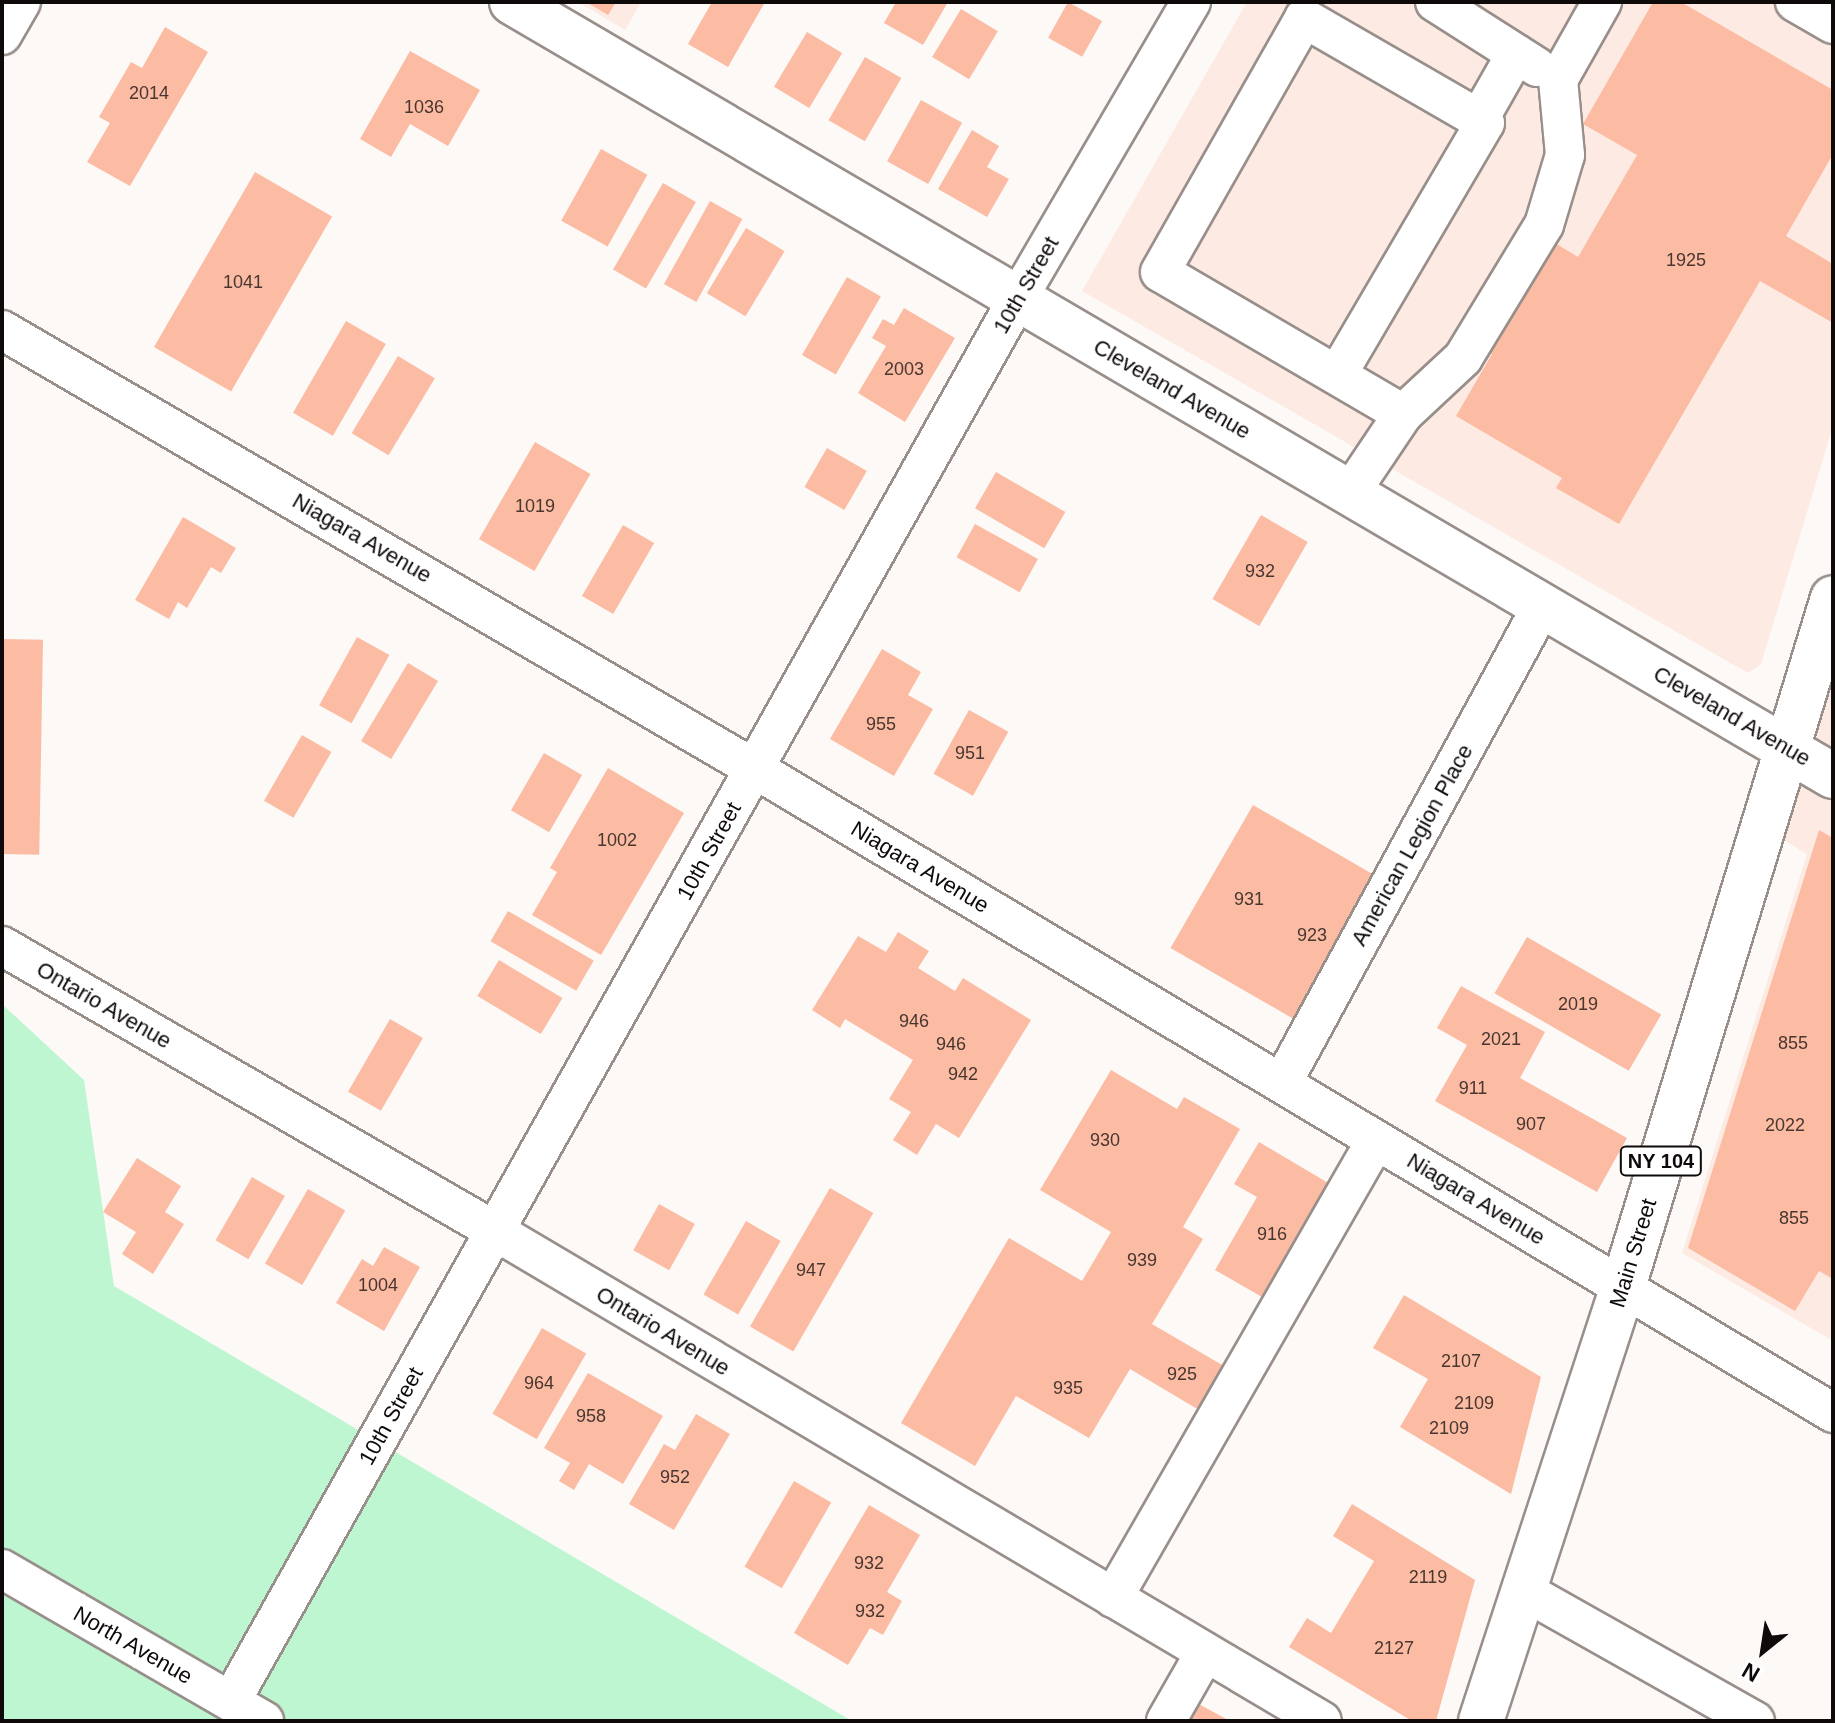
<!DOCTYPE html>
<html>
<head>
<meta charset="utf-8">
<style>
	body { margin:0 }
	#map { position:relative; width:1835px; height:1723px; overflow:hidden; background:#fdf9f7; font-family:Helvetica,sans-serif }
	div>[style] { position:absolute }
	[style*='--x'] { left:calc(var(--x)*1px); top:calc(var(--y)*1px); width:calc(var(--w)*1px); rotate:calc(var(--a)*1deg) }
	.built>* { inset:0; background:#fdeae3 }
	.green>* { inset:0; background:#bdf6d0 }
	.building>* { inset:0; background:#fbbca3; transform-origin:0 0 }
	.roads { filter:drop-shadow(2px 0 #988f8b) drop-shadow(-2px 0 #988f8b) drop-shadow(0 2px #988f8b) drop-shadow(0 -2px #988f8b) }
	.minor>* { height:38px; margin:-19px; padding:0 19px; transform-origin:19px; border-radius:19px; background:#fff }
	.major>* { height:44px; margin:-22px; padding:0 22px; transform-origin:22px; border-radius:22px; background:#fff }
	span { translate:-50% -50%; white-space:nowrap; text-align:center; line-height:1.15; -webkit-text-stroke:8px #fff; paint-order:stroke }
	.number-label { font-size:18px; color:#493630 }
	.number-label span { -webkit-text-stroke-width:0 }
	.shield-label span { padding:2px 6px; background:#fff; border:2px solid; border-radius:6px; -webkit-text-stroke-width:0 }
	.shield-label { font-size:20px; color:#0e0a09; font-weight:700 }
	.street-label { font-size:22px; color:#0e0a09 }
	.frame { position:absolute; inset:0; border:4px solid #0e0a09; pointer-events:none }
	.north { position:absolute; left:1723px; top:1611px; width:80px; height:80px; -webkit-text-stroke:6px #fff; paint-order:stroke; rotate:210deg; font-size:22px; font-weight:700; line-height:32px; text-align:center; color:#0e0a09 }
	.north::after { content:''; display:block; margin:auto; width:28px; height:36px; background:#0e0a09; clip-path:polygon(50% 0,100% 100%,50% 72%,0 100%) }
</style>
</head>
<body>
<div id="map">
	<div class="built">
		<div style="clip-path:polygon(578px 2px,641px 2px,625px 30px)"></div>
		<div style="clip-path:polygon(1247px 2px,1833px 2px,1833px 426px,1761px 664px,1748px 673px,1082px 291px)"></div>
		<div style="clip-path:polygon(1833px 636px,1833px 1341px,1682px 1253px,1807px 854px,1772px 833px)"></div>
	</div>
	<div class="green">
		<div style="clip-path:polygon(2px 1004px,84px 1080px,114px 1286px,852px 1721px,2px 1721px)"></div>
	</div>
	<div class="building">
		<div style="clip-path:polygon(586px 2px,616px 2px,608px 15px)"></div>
		<div style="clip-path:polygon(712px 2px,765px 2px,728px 67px,688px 44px)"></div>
		<div style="clip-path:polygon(896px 2px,948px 2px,923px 45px,884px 23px)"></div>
		<div style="left:1068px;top:2px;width:39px;height:41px;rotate:29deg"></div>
		<div style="clip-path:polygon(1653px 2px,1681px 2px,1833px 90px,1833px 154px,1786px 236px,1833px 264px,1833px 323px,1760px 281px,1619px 524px,1556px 488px,1562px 478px,1456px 416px,1492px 354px,1463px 337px,1513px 251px,1541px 267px,1555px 243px,1578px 257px,1637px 155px,1583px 124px)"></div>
		<div style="left:961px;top:9px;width:43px;height:56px;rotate:31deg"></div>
		<div style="clip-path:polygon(165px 27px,208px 52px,130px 186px,87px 162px,110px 123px,99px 117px,131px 62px,142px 68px)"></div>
		<div style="left:807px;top:32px;width:41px;height:64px;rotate:31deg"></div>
		<div style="clip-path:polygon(410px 51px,480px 90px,448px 146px,410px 124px,391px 157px,360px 139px)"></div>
		<div style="left:865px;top:57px;width:42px;height:73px;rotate:30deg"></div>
		<div style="left:921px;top:100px;width:47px;height:70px;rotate:29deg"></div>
		<div style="clip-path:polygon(972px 130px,999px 146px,987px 167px,1009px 179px,987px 217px,938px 189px)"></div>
		<div style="left:601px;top:149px;width:53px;height:82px;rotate:29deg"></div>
		<div style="left:255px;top:172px;width:89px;height:202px;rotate:30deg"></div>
		<div style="left:663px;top:183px;width:38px;height:100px;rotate:30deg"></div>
		<div style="left:710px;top:201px;width:37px;height:95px;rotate:29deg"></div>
		<div style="left:746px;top:228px;width:45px;height:76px;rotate:31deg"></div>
		<div style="left:847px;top:277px;width:39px;height:90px;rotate:30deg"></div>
		<div style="clip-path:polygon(904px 308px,955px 338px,905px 422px,858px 393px,886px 346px,872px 338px,883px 319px,894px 325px)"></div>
		<div style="left:346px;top:321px;width:46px;height:106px;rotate:30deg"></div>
		<div style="left:398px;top:356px;width:43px;height:90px;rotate:31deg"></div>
		<div style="left:535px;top:442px;width:64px;height:112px;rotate:30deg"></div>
		<div style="left:827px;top:448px;width:46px;height:45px;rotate:30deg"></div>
		<div style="left:996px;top:472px;width:80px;height:42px;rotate:30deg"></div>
		<div style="left:1261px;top:515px;width:54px;height:97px;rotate:30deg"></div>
		<div style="clip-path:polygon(183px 517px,236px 548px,221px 573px,211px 567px,187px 608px,178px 602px,169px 619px,135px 600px)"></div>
		<div style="left:975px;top:524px;width:72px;height:38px;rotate:29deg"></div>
		<div style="left:623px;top:525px;width:36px;height:82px;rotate:30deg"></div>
		<div style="left:357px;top:637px;width:37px;height:78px;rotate:29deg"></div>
		<div style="left:2px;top:639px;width:41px;height:215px;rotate:1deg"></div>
		<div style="clip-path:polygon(882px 649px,921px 672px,908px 695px,933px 709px,894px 776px,830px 739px)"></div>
		<div style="left:408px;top:663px;width:35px;height:91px;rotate:31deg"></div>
		<div style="left:969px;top:710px;width:45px;height:73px;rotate:29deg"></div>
		<div style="left:302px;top:735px;width:34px;height:76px;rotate:30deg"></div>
		<div style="left:544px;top:753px;width:44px;height:66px;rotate:30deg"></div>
		<div style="clip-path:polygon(608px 768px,684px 813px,601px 955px,532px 915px,557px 872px,550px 868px)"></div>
		<div style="left:1253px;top:805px;width:150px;height:165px;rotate:30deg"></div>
		<div style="clip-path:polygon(1819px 830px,1833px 838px,1833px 1279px,1819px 1271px,1795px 1311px,1688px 1248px)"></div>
		<div style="left:508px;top:911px;width:99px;height:35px;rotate:30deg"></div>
		<div style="clip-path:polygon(898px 932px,929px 951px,918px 968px,955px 991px,963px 978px,1031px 1020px,959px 1138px,936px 1124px,917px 1155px,893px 1140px,911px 1112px,889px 1099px,913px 1060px,845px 1019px,840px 1028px,812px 1010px,858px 936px,886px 952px)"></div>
		<div style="left:1527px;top:937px;width:155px;height:65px;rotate:30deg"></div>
		<div style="left:499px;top:960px;width:74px;height:42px;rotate:31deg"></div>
		<div style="clip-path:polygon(1461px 986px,1545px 1032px,1520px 1078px,1627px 1138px,1597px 1192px,1435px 1101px,1467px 1045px,1437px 1028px)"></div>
		<div style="left:390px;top:1019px;width:38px;height:84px;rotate:30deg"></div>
		<div style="clip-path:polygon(1111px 1070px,1177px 1109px,1184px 1097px,1240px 1129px,1183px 1227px,1203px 1239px,1152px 1324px,1229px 1369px,1204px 1413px,1130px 1369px,1089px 1438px,1016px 1396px,975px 1466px,901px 1423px,1009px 1238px,1082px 1281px,1111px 1232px,1040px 1190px)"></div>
		<div style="clip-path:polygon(1259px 1142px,1335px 1187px,1269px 1301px,1215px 1270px,1257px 1197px,1234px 1184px)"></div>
		<div style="clip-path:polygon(137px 1158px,181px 1186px,165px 1212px,184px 1224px,153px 1274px,122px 1254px,136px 1232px,103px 1212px)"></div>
		<div style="left:252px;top:1177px;width:38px;height:73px;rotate:30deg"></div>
		<div style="left:830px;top:1188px;width:50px;height:160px;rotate:30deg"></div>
		<div style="left:308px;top:1189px;width:43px;height:86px;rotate:30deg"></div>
		<div style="left:659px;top:1204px;width:41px;height:53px;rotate:29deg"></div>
		<div style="left:746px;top:1221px;width:40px;height:85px;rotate:30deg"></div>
		<div style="clip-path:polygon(384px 1247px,420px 1267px,384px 1331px,336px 1303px,362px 1259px,373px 1266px)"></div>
		<div style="clip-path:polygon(1404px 1295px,1541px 1377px,1511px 1494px,1400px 1427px,1428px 1379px,1373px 1348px)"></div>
		<div style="left:542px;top:1328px;width:51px;height:99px;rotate:30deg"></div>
		<div style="clip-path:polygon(588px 1373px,663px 1416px,623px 1484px,589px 1464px,574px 1490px,559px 1481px,570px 1463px,544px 1448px)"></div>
		<div style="clip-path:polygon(696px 1414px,730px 1434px,674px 1530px,629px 1504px,664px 1444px,675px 1450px)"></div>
		<div style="left:794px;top:1481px;width:43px;height:99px;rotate:30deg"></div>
		<div style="clip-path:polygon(1352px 1504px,1475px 1580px,1436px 1721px,1412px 1721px,1289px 1647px,1307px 1618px,1331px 1633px,1374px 1561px,1333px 1536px)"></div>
		<div style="clip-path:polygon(869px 1505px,920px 1535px,887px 1592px,902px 1601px,883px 1635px,870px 1628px,848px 1665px,794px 1633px)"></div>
		<div style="clip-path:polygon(1195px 1702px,1230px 1721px,1184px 1721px)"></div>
	</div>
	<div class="roads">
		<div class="minor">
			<div style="--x:1435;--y:2;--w:121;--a:32.5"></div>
			<div style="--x:1795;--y:2;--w:44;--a:30.1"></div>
			<div style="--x:2;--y:35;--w:38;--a:-60"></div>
			<div style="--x:1558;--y:80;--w:90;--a:-60.6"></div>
			<div style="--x:2;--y:330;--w:872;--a:30.24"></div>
			<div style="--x:755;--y:769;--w:1256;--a:30.85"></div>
			<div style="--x:1337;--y:375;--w:292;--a:-59.6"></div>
			<div style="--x:1485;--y:123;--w:7;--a:-146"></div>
			<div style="--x:1403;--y:414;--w:281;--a:-149.7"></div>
			<div style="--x:1160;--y:272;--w:292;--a:-60.4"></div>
			<div style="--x:1304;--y:18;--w:202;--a:30"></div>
			<div style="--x:1479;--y:119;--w:75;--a:-60.4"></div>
			<div style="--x:1350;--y:493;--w:95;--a:-56.1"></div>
			<div style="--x:1403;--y:414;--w:82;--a:-43"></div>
			<div style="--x:1463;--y:358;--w:156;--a:-58.7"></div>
			<div style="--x:1544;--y:225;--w:73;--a:-73.3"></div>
			<div style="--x:1565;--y:155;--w:75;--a:-95.3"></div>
			<div style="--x:2;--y:946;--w:569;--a:30.03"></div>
			<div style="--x:495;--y:1231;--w:961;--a:30.65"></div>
			<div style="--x:1282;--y:1083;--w:543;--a:-61.41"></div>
			<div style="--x:2;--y:1569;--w:303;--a:30.1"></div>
			<div style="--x:1524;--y:1591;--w:265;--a:29.4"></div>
			<div style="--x:1113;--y:1598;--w:528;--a:-60.13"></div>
			<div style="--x:231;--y:1701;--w:1609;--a:-60.71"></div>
			<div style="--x:1018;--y:298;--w:343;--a:-59.7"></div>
			<div style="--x:1166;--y:1721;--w:78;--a:-60.2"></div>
		</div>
		<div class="major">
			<div style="--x:512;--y:2;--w:1531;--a:30.37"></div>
			<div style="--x:1481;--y:1721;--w:457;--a:-71.9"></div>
			<div style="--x:1623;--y:1287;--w:720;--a:-73.05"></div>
		</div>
	</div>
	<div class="number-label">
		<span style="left:149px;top:93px">2014</span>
		<span style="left:424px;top:107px">1036</span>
		<span style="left:1686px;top:260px">1925</span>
		<span style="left:243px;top:282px">1041</span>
		<span style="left:904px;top:369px">2003</span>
		<span style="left:535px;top:506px">1019</span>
		<span style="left:1260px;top:571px">932</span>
		<span style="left:881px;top:724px">955</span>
		<span style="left:970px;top:753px">951</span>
		<span style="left:617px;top:840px">1002</span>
		<span style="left:1249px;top:899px">931</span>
		<span style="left:1312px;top:935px">923</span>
		<span style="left:1578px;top:1004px">2019</span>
		<span style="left:914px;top:1021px">946</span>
		<span style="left:1501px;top:1039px">2021</span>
		<span style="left:1793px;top:1043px">855</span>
		<span style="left:951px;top:1044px">946</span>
		<span style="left:963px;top:1074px">942</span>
		<span style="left:1473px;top:1088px">911</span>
		<span style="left:1531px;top:1124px">907</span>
		<span style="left:1785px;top:1125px">2022</span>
		<span style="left:1105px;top:1140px">930</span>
		<span style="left:1794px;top:1218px">855</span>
		<span style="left:1272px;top:1234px">916</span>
		<span style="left:1142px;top:1260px">939</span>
		<span style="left:811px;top:1270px">947</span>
		<span style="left:378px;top:1285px">1004</span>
		<span style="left:1461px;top:1361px">2107</span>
		<span style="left:1182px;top:1374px">925</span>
		<span style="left:539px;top:1383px">964</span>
		<span style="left:1068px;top:1388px">935</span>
		<span style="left:1474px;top:1403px">2109</span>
		<span style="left:591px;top:1416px">958</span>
		<span style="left:1449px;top:1428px">2109</span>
		<span style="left:675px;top:1477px">952</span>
		<span style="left:869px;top:1563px">932</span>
		<span style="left:1428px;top:1577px">2119</span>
		<span style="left:870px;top:1611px">932</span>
		<span style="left:1394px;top:1648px">2127</span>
	</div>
	<div class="shield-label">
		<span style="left:1661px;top:1161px">NY 104</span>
	</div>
	<div class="street-label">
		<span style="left:1026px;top:285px;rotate:-60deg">10th Street</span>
		<span style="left:1172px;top:389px;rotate:30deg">Cleveland Avenue</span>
		<span style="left:362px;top:538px;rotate:30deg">Niagara Avenue</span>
		<span style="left:1732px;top:716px;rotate:30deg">Cleveland Avenue</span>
		<span style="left:1412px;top:845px;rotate:-61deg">American Legion Place</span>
		<span style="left:709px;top:851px;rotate:-61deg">10th Street</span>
		<span style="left:920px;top:867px;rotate:31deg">Niagara Avenue</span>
		<span style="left:104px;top:1005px;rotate:30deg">Ontario Avenue</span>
		<span style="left:1476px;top:1199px;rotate:31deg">Niagara Avenue</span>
		<span style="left:1633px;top:1253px;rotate:-73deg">Main Street</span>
		<span style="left:663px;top:1331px;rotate:31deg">Ontario Avenue</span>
		<span style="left:391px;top:1416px;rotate:-61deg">10th Street</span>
		<span style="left:133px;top:1645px;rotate:30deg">North Avenue</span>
	</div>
	<div class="frame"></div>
	<div class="north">N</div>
</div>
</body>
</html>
